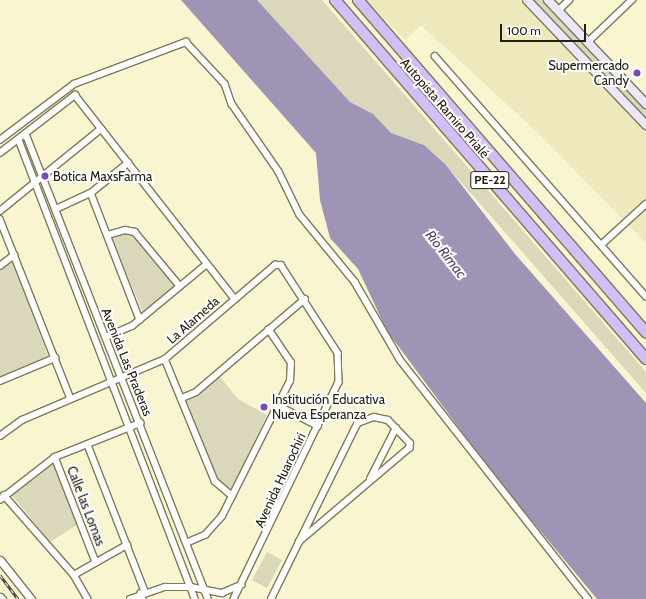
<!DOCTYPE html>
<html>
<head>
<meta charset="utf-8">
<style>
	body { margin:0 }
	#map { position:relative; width:646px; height:599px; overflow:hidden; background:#f9f5d0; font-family:Cabin,sans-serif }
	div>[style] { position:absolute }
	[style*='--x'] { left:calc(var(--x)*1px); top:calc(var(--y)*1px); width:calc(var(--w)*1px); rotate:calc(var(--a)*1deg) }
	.built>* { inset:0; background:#ede9bc }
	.green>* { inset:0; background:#dad7ba; transform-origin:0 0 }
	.water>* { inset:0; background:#9f94b5 }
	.roads { filter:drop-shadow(1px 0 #7e7a58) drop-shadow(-1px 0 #7e7a58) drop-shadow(0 1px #7e7a58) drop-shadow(0 -1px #7e7a58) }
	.minor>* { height:5.5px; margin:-2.75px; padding:0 2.75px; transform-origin:2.75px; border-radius:2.75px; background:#fff }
	.tertiary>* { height:7px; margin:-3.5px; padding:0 3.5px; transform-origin:3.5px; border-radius:3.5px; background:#fff }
	.secondary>* { height:8px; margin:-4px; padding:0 4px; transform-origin:4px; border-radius:4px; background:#eee7fc }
	.trunk>* { height:10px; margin:-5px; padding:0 5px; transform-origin:5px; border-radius:5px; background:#d3bff8 }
	.rail>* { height:3px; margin-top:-1.5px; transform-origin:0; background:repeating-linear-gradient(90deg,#fff 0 4.5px,#53503e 0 9px); box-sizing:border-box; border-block:1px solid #53503e }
	.dots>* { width:11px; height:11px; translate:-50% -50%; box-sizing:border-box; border:2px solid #fff; border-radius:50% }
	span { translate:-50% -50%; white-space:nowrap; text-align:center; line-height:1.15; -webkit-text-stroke:4px #fff; paint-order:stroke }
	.shield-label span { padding:1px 3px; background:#fff; border:1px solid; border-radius:3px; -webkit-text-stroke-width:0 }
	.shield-label { font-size:12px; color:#222013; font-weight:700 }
	.poi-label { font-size:13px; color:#222013 }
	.right { translate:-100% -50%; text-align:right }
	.left { translate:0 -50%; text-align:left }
	.street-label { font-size:13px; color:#222013 }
	.water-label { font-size:14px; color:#534171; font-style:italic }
	.scale { position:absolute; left:500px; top:24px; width:86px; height:18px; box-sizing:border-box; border:2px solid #222013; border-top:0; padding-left:5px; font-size:12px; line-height:14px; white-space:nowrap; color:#222013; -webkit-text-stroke:3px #fff; paint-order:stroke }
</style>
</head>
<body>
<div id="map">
	<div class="built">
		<div style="clip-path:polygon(366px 0,519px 0,646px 133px,646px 243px,538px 133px,421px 25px,405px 40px)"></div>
	</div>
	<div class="green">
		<div style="clip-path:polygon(257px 0,322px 0,646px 372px,646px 393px,446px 165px,424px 145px,390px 133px,373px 114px,350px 102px)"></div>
		<div style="clip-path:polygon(529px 0,544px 0,646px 107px,646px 121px)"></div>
		<div style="clip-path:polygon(125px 233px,137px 238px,175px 285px,143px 313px,111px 237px)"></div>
		<div style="clip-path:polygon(7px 263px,14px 263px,48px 356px,0 377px,0 269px)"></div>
		<div style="clip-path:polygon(220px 377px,238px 399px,267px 415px,231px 490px,217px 479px,186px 401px)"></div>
		<div style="clip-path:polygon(53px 463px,77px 525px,50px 542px,11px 494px)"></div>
		<div style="left:267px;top:552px;width:17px;height:32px;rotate:28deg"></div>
	</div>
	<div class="water">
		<div style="clip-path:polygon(181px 0,257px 0,350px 102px,373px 114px,391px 133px,424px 145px,446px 165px,515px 254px,646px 403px,646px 599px,597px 599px,494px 475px,387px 331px,358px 269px,330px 238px,320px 200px,316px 153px)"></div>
	</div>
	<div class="roads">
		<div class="minor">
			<div style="--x:558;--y:11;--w:16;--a:-45"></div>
			<div style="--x:588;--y:42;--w:61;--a:-43.7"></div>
			<div style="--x:435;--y:56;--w:320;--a:48.7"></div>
			<div style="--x:26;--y:134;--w:499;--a:68.6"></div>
			<div style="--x:0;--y:140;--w:93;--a:-37.1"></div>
			<div style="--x:74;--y:84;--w:120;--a:-20.6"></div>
			<div style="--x:186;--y:42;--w:57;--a:47.1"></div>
			<div style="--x:225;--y:84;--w:21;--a:71"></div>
			<div style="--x:232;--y:104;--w:83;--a:55.3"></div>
			<div style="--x:279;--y:172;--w:48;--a:64"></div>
			<div style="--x:300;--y:215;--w:87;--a:50.6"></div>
			<div style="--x:355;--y:282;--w:91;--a:59.8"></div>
			<div style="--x:401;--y:361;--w:303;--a:51.8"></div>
			<div style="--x:19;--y:140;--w:492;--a:69"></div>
			<div style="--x:0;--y:153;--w:95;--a:-37.7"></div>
			<div style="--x:75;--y:95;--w:259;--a:51.9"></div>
			<div style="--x:91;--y:193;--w:136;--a:68.9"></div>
			<div style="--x:56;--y:209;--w:38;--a:-25"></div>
			<div style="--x:91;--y:193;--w:48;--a:-39"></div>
			<div style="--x:0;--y:211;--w:130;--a:-39.1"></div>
			<div style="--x:0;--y:219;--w:193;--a:68.5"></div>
			<div style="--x:108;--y:235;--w:18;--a:-16"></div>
			<div style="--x:125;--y:230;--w:10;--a:11"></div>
			<div style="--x:135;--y:232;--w:70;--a:50.2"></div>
			<div style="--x:601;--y:245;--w:61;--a:-42.3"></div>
			<div style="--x:0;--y:266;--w:18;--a:-38"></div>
			<div style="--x:106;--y:337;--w:28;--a:-23"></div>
			<div style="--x:132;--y:326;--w:97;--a:-39.6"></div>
			<div style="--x:165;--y:359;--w:132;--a:67.7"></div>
			<div style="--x:215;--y:481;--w:23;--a:41"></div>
			<div style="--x:0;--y:381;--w:60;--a:-22.7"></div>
			<div style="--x:182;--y:398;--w:15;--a:-23"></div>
			<div style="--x:196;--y:392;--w:143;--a:-40.5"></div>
			<div style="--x:277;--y:405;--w:46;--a:27.1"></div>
			<div style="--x:0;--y:436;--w:27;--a:-36"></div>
			<div style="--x:22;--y:420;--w:155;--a:-23.1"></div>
			<div style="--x:165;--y:359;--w:145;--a:-40.5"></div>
			<div style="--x:275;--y:265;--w:6;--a:0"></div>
			<div style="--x:281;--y:265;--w:105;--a:57.1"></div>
			<div style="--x:338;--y:353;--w:29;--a:88"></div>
			<div style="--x:339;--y:382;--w:241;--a:115.8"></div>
			<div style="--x:88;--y:445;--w:157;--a:68.7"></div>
			<div style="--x:55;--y:457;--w:113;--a:68.7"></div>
			<div style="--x:370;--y:479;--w:57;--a:-63"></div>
			<div style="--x:4;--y:495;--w:106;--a:48.8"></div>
			<div style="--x:74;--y:575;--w:28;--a:60"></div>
			<div style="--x:0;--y:500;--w:70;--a:-38"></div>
			<div style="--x:55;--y:457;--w:92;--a:-21.8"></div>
			<div style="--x:186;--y:543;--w:21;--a:-23"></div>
			<div style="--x:205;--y:535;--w:25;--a:-48"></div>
			<div style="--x:222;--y:516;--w:151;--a:-63.3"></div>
			<div style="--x:290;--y:381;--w:18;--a:-87"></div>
			<div style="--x:291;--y:363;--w:40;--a:-124"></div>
			<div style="--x:74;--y:575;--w:61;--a:-29.5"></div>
			<div style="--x:141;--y:593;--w:6;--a:72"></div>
			<div style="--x:130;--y:599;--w:37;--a:-19"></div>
			<div style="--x:165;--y:587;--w:26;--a:0"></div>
			<div style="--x:191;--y:587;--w:32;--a:11"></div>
			<div style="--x:222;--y:593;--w:21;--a:-23"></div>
			<div style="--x:271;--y:599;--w:64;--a:-63.8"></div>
			<div style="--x:299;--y:542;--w:125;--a:-63.8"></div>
			<div style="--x:354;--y:430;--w:8;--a:-60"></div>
			<div style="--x:358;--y:423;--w:17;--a:-21"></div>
			<div style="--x:374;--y:417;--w:14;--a:12"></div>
			<div style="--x:388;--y:420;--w:32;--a:46"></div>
			<div style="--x:410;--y:443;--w:5;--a:90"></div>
			<div style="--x:410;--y:448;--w:145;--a:139.7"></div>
		</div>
		<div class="tertiary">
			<div style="--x:0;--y:560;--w:50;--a:51.5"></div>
			<div style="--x:0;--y:597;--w:3;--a:45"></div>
		</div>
		<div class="secondary">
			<div style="--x:527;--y:0;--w:173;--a:46.4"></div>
			<div style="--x:548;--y:0;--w:143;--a:46.7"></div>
		</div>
		<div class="trunk">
			<div style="--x:335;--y:0;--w:475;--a:49.1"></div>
			<div style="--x:358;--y:0;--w:440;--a:49.1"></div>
		</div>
	</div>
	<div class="rail">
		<div style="--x:0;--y:575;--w:30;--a:53"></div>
	</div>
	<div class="dots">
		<div style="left:637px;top:73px;background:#7b46be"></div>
		<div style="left:45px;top:176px;background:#7b46be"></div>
		<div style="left:264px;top:407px;background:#7b46be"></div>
	</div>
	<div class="shield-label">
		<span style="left:490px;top:180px">PE-22</span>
	</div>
	<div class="poi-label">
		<span class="right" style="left:629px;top:73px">Supermercado<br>Candy</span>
		<span class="left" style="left:53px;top:176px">Botica MaxsFarma</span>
		<span class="left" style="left:272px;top:407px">Institución Educativa<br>Nueva Esperanza</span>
	</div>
	<div class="street-label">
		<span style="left:445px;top:108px;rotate:49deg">Autopista Ramiro Prialé</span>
		<span style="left:193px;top:320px;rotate:-41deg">La Alameda</span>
		<span style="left:127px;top:362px;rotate:68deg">Avenida Las Praderas</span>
		<span style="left:280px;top:480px;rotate:-65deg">Avenida Huarochiri</span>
		<span style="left:86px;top:506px;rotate:69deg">Calle las Lomas</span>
	</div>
	<div class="water-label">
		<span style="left:446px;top:254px;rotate:52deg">Río Rímac</span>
	</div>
	<div class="scale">100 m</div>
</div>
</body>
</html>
